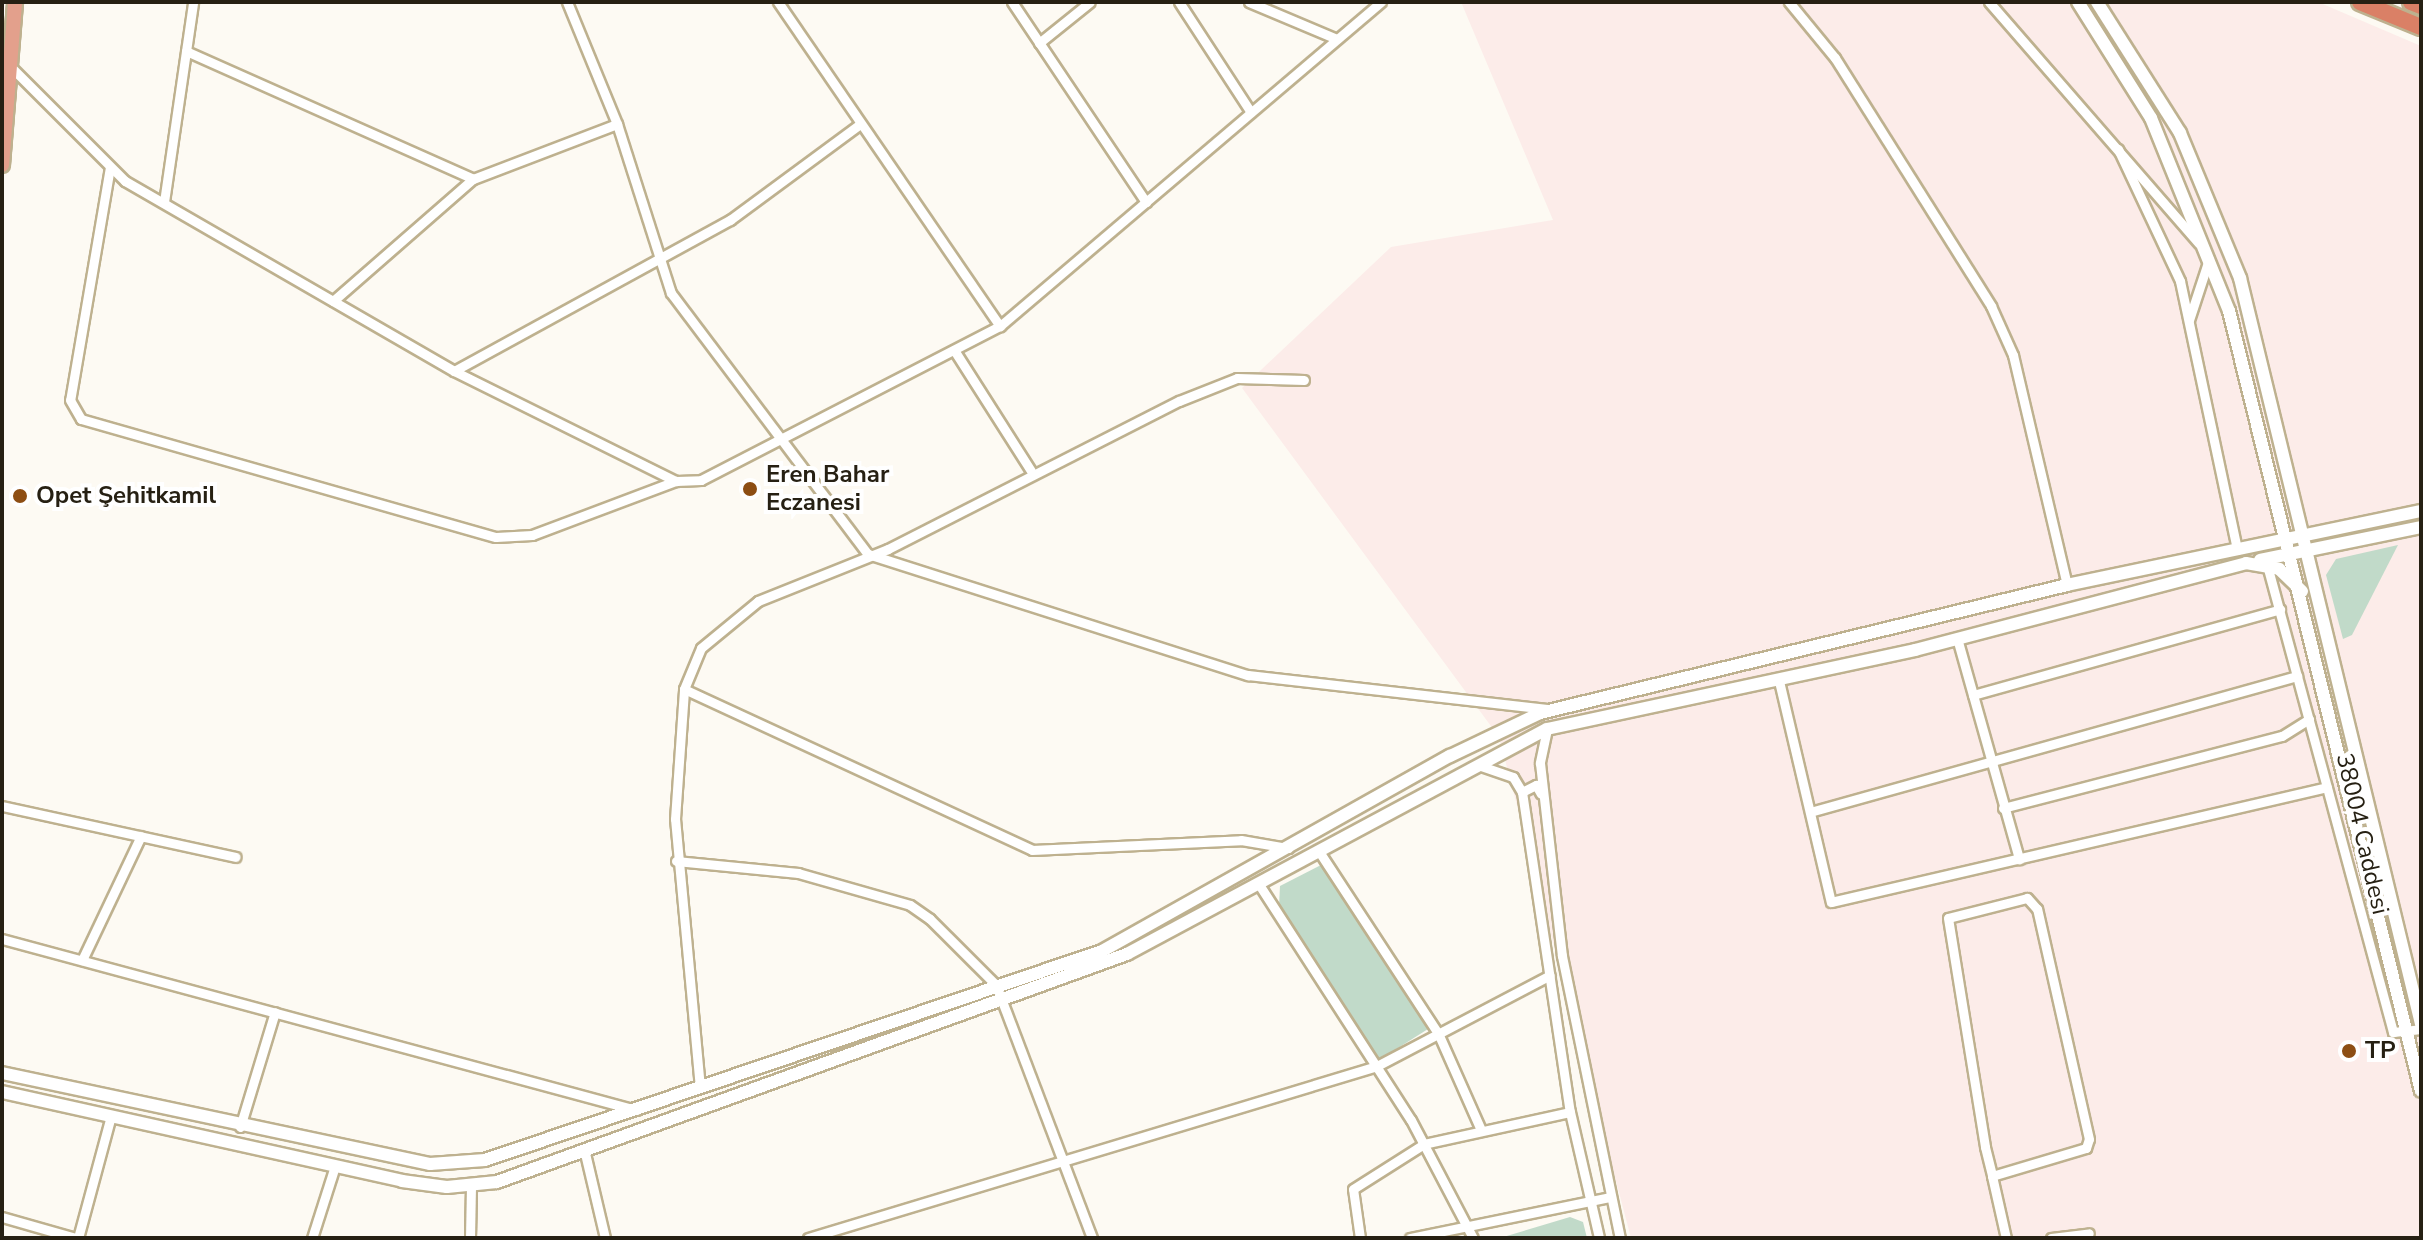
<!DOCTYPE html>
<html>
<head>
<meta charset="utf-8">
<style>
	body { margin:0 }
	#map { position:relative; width:2423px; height:1240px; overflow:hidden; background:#fdfaf3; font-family:"Nunito Sans",sans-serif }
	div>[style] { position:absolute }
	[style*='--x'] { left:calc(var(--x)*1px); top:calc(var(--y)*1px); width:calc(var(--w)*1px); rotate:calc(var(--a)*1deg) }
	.industrial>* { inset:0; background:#fcece9 }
	.green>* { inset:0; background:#c1dac9 }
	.roads { filter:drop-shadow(2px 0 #beb18f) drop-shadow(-2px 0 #beb18f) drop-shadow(0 2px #beb18f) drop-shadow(0 -2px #beb18f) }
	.minor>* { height:9px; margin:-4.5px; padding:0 4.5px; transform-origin:4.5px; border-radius:4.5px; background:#fff }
	.tertiary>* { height:12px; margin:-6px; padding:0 6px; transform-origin:6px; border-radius:6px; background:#fff }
	.primary>* { height:14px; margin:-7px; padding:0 7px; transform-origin:7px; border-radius:7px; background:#e3a08c }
	.trunk>* { height:16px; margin:-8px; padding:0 8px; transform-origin:8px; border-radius:8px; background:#da8066 }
	.dots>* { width:22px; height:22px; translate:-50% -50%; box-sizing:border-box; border:4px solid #fff; border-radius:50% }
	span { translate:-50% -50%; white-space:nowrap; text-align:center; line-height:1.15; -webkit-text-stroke:8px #fff; paint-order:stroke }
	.poi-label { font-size:24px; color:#262013; font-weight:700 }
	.left { translate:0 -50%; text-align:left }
	.street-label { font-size:24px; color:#262013 }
	.frame { position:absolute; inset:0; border:4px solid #262013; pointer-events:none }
</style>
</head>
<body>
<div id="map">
	<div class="industrial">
		<div style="clip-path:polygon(1461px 2px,2318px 2px,2421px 46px,2421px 1238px,1631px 1238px,1499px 737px,1242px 388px,1391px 247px,1553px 220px)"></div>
	</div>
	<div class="green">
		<div style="clip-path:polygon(2398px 545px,2352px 635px,2343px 639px,2326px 575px,2336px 559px)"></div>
		<div style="clip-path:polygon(1321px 865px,1428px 1029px,1379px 1060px,1279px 906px,1280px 886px)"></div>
		<div style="clip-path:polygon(1570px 1217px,1583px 1222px,1587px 1238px,1500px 1238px)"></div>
	</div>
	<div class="roads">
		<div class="minor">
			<div style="--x:567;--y:2;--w:132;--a:67.7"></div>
			<div style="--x:617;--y:124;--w:177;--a:72.3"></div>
			<div style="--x:671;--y:293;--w:327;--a:53"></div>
			<div style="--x:868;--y:554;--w:399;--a:17.7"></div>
			<div style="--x:1248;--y:675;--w:301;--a:6.5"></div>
			<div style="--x:778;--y:2;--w:393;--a:55.6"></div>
			<div style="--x:1012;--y:2;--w:241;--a:56.2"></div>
			<div style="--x:1179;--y:2;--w:130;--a:56.9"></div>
			<div style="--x:1249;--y:2;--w:95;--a:22.8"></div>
			<div style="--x:1789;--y:2;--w:72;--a:50.6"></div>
			<div style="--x:1835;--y:58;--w:293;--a:57.8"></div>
			<div style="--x:1991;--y:306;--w:54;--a:65.8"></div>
			<div style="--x:2013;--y:355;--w:236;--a:76.8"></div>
			<div style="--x:1989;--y:2;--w:320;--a:49"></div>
			<div style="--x:1039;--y:43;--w:65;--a:-38.8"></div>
			<div style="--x:186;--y:51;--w:314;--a:24"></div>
			<div style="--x:473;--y:179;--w:154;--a:-20.9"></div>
			<div style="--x:10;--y:66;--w:163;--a:45"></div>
			<div style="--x:125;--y:181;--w:380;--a:30"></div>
			<div style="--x:454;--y:371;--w:248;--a:26.4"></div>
			<div style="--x:676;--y:481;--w:25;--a:-2"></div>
			<div style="--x:701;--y:480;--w:336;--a:-27.3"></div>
			<div style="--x:1000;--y:326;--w:500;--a:-40.38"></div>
			<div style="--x:2118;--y:149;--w:146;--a:64.8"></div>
			<div style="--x:2180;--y:281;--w:275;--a:78"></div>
			<div style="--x:110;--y:167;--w:236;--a:99.7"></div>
			<div style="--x:70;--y:400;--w:22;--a:60"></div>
			<div style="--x:81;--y:419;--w:431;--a:15.9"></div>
			<div style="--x:496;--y:537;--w:36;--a:-3"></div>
			<div style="--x:532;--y:535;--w:154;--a:-20.6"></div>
			<div style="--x:164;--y:202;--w:202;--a:-81.7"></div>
			<div style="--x:333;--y:301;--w:186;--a:-41.1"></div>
			<div style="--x:2189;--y:320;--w:64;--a:-71.8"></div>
			<div style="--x:954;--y:350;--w:143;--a:57.5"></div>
			<div style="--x:454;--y:371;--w:315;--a:-28.7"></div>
			<div style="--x:730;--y:220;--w:162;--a:-36.4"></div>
			<div style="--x:2267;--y:565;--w:484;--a:74.9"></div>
			<div style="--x:2393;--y:1032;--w:28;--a:-6"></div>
			<div style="--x:1957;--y:638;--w:230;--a:74.3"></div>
			<div style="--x:1779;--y:681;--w:227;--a:76.8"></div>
			<div style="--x:1831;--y:902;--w:509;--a:-13.05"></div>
			<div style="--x:684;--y:689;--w:383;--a:24.8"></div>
			<div style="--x:1032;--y:850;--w:209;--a:-2.7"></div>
			<div style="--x:1241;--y:840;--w:48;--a:9.7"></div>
			<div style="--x:1973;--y:695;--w:319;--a:-15.6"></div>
			<div style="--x:1547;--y:729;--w:35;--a:102"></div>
			<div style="--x:1540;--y:763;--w:194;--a:83.5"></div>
			<div style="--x:1562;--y:956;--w:288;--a:78.4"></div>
			<div style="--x:1478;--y:765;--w:37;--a:19"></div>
			<div style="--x:1513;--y:777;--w:17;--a:59"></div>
			<div style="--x:1522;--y:792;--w:324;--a:81.5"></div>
			<div style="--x:1570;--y:1112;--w:129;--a:77"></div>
			<div style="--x:1522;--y:792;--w:16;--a:-27"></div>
			<div style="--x:1536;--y:785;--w:10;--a:61"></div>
			<div style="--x:2;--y:806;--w:239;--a:12.3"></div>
			<div style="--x:2003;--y:808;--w:288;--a:-14.5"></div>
			<div style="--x:2282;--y:736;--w:32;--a:-32"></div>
			<div style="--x:1810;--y:812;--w:506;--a:-15.6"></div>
			<div style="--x:1320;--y:853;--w:215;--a:56.8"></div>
			<div style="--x:1438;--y:1033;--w:106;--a:66.1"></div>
			<div style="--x:676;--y:861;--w:123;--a:5.6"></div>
			<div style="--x:798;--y:873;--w:116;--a:15.9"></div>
			<div style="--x:910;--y:905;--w:24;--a:35"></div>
			<div style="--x:930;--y:919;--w:93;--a:45"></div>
			<div style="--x:996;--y:985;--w:271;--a:69.2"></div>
			<div style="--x:1260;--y:886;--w:278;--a:57.2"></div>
			<div style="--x:1411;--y:1120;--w:133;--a:62.3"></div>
			<div style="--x:2;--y:939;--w:657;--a:15.09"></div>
			<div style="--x:82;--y:960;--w:137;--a:-64.6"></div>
			<div style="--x:700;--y:1088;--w:270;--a:-95.3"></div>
			<div style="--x:675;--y:819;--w:130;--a:-86"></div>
			<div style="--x:684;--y:689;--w:44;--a:-67.5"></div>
			<div style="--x:701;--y:648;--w:74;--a:-39.5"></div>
			<div style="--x:758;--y:601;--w:140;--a:-21.8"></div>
			<div style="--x:888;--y:549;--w:326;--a:-27"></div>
			<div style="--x:1179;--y:401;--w:62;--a:-21.6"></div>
			<div style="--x:1237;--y:378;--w:67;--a:1.7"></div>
			<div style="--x:240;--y:1127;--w:120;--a:-73.1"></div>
			<div style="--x:584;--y:1149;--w:91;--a:76.7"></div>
			<div style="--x:1992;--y:1176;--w:98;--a:-16.6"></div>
			<div style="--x:2086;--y:1148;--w:9;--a:-72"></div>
			<div style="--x:2089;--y:1139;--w:236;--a:-102.7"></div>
			<div style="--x:2037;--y:909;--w:15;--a:-132"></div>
			<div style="--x:2027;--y:898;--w:81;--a:165.8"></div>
			<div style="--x:1948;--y:918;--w:232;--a:80.8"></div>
			<div style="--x:1985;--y:1147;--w:30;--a:76"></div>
			<div style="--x:1992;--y:1176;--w:64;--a:77.3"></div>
			<div style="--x:2;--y:1217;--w:76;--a:16"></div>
			<div style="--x:78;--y:1238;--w:126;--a:-74.9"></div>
			<div style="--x:312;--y:1238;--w:76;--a:-72.3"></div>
			<div style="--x:470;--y:1238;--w:52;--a:-88.9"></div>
			<div style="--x:808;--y:1238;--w:594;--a:-16.82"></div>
			<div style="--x:1377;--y:1066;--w:195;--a:-27.7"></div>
			<div style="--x:1360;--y:1238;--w:49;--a:-98.1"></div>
			<div style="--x:1353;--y:1189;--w:84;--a:-32.4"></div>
			<div style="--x:1424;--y:1144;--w:149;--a:-12.4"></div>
			<div style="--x:1410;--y:1238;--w:204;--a:-11.6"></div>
			<div style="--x:2051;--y:1238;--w:38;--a:-7"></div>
		</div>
		<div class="tertiary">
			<div style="--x:2078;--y:2;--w:137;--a:57.8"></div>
			<div style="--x:2151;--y:118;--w:208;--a:68"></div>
			<div style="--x:2229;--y:311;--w:803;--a:76.17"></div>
			<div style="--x:2097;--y:2;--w:155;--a:57.6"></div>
			<div style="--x:2180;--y:133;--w:157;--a:67.5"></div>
			<div style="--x:2240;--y:278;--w:768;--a:76.36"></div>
			<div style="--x:2260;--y:560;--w:164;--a:-11.6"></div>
			<div style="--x:2;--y:1073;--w:438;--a:12"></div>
			<div style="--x:430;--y:1164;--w:55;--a:-4.2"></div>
			<div style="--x:485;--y:1160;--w:651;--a:-18.71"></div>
			<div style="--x:1102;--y:951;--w:399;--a:-29.3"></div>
			<div style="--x:1450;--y:756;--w:100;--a:-25.5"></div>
			<div style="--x:1540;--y:713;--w:542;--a:-13.65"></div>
			<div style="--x:2067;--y:585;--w:362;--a:-11.8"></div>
			<div style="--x:2;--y:1092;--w:410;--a:12.5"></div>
			<div style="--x:402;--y:1181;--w:45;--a:7.6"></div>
			<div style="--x:447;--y:1187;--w:50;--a:-5.7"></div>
			<div style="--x:497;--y:1182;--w:670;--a:-19.9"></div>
			<div style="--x:1127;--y:954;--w:476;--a:-28.2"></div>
			<div style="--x:1547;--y:729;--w:376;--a:-12.1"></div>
			<div style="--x:1915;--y:650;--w:342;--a:-14.7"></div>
			<div style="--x:2246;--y:563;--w:34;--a:10"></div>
			<div style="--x:2279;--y:569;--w:32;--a:44"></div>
		</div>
		<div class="primary">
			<div style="--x:2;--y:165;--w:164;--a:-85.4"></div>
		</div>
		<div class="trunk">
			<div style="--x:2360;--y:2;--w:66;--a:22.3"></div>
			<div style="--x:2411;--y:2;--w:11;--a:22"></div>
		</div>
	</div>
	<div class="dots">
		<div style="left:750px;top:489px;background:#8d4e14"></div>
		<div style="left:20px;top:496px;background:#8d4e14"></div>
		<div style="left:2349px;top:1051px;background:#8d4e14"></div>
	</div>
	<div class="poi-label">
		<span class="left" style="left:766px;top:489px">Eren Bahar<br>Eczanesi</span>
		<span class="left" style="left:36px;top:496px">Opet Şehitkamil</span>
		<span class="left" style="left:2365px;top:1051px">TP</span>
	</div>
	<div class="street-label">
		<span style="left:2362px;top:834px;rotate:77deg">38004 Caddesi</span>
	</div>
	<div class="frame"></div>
</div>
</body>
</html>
